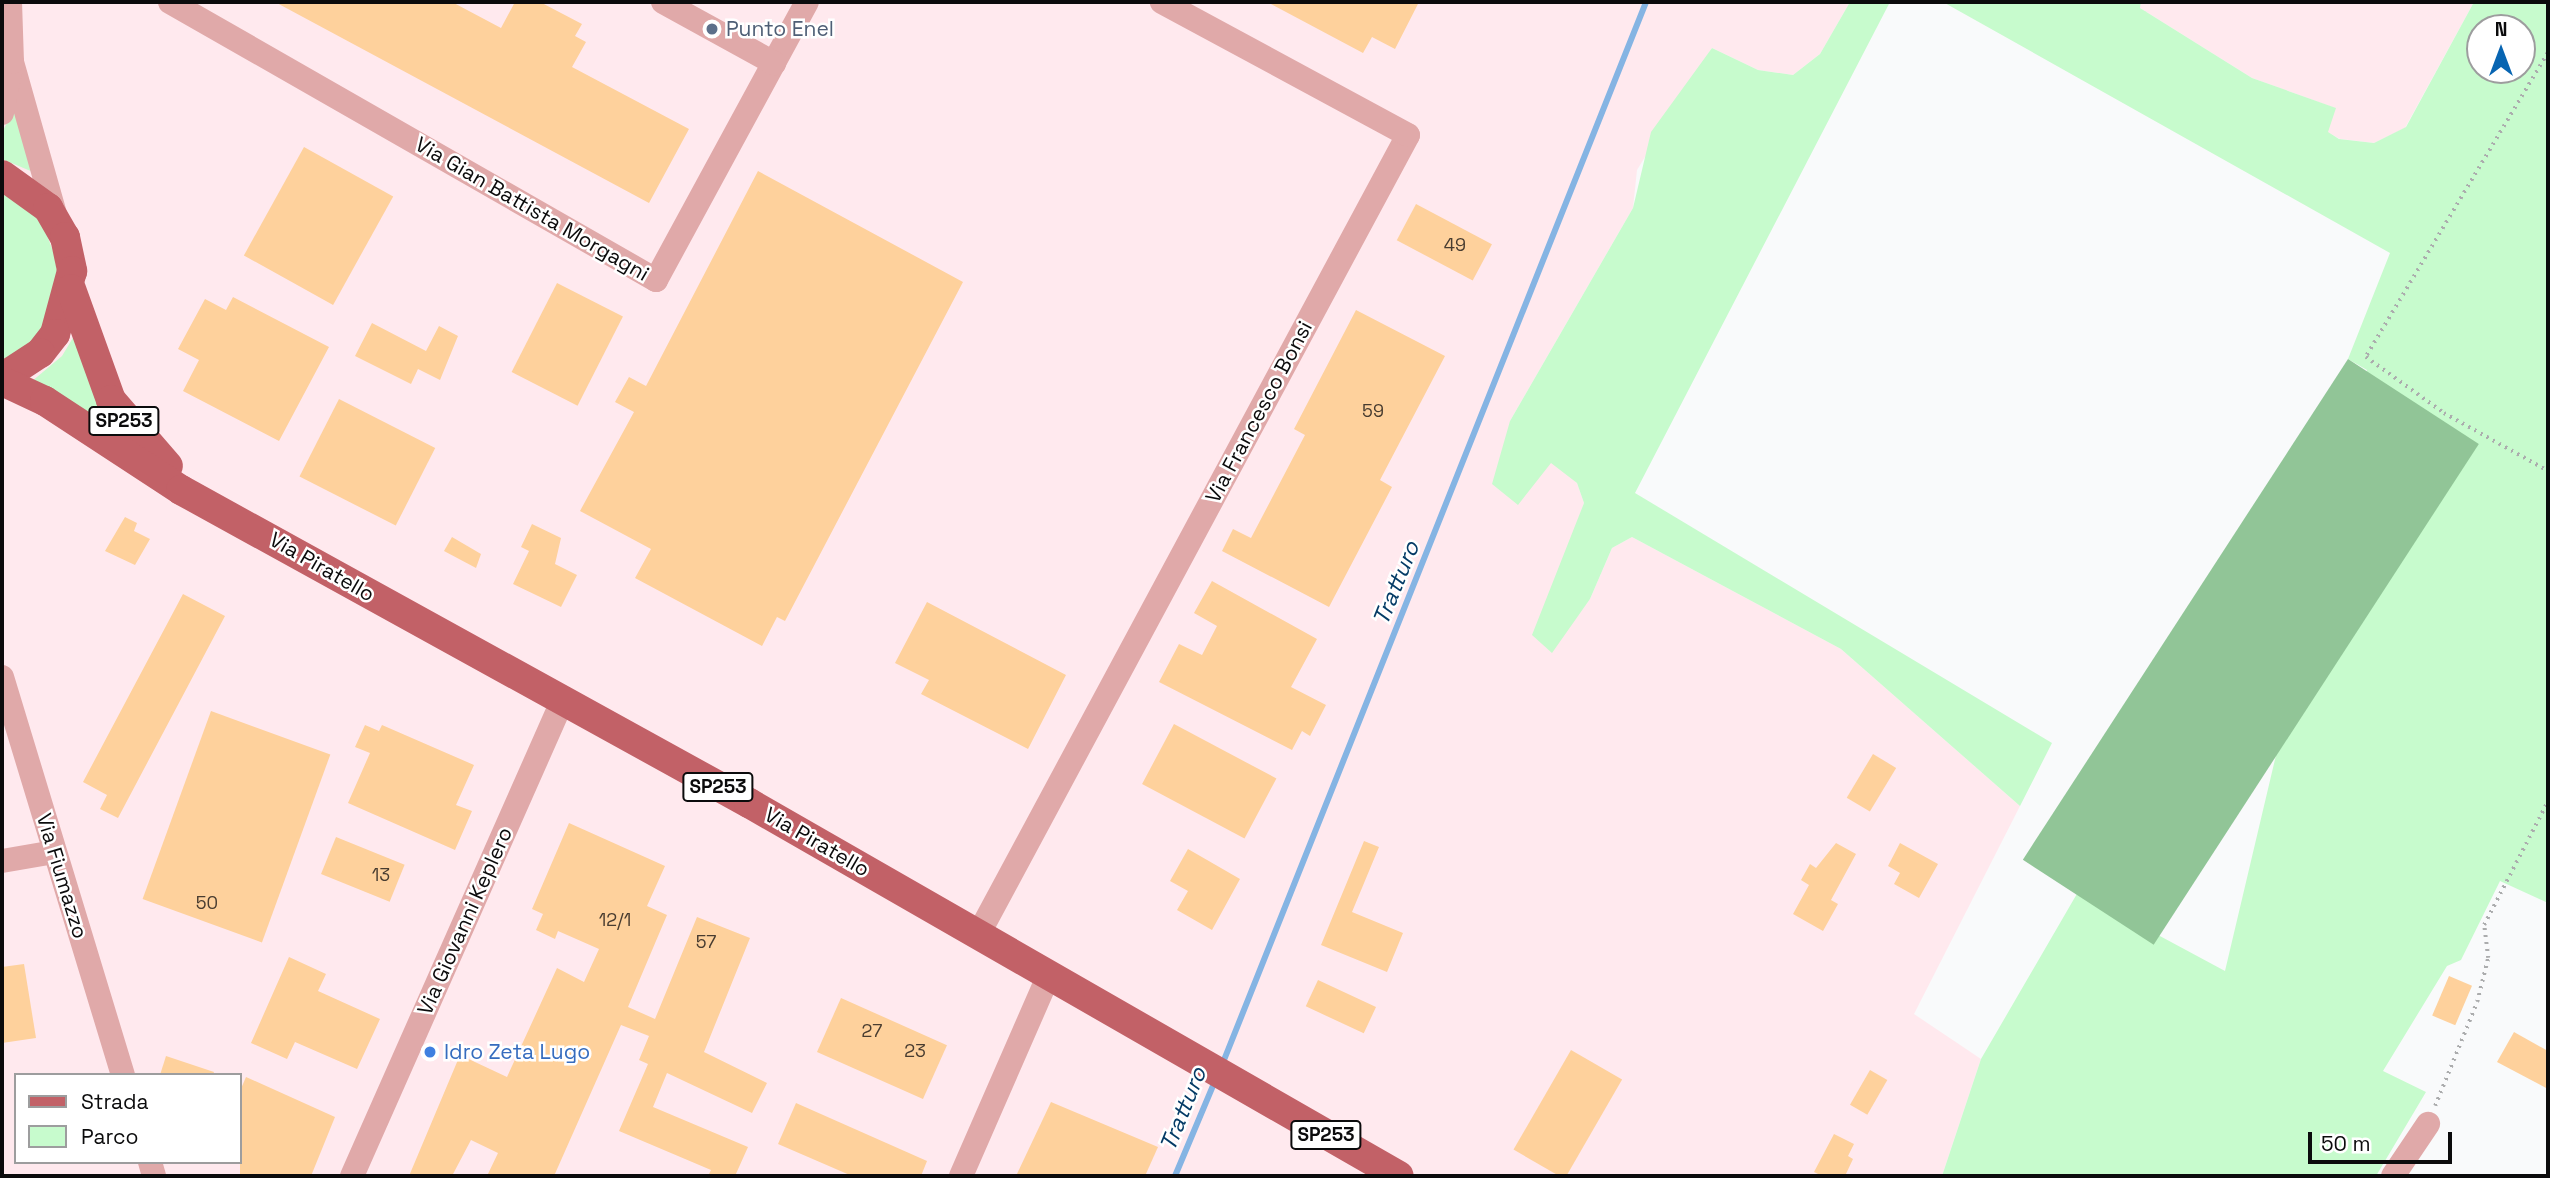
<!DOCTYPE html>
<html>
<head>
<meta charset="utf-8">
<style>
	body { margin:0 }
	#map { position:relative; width:2550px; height:1178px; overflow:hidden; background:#f9fafb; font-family:"Space Grotesk",sans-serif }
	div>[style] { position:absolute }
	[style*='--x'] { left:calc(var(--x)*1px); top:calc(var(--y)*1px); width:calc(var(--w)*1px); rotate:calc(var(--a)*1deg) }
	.industrial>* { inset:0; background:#ffe9ee }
	.green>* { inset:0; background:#c7fbcd }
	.forest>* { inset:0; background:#91c597; transform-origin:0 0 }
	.stream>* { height:6px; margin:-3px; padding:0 3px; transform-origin:3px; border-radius:3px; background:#85b4e3 }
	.building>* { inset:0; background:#fed19c; transform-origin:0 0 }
	.path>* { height:3.5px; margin-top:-1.75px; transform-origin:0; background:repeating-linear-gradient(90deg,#abacad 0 2px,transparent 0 7px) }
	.minor>* { height:24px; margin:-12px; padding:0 12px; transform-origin:12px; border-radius:12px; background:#e0a9a9 }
	.major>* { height:30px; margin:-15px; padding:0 15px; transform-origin:15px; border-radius:15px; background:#c26167 }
	.dots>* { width:19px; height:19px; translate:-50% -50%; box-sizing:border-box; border:4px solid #fff; border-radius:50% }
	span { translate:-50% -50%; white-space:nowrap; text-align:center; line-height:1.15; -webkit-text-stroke:5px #fff; paint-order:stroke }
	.number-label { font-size:18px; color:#483c30 }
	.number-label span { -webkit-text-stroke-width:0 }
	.shield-label span { padding:2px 5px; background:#fff; border:2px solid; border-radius:5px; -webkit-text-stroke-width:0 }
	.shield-label { font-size:19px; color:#0b0b0c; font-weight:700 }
	.service-label { font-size:21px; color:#4e5e75 }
	.left { translate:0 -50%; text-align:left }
	.street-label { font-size:21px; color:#0b0b0c }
	.shop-label { font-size:21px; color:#366cbe }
	.water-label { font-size:23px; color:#053b66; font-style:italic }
	.frame { position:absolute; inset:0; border:4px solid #0b0b0c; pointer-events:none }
	.legend { position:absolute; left:14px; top:1073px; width:228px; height:91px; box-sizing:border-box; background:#fff; border:2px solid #9d9d9e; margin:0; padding:9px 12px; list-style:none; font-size:21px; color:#0b0b0c }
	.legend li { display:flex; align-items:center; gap:14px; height:35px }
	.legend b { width:35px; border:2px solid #9d9d9e }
	.north { position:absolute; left:2466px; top:14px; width:70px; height:70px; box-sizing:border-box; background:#fff; border:2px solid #9d9d9e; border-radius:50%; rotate:0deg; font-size:19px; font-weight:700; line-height:28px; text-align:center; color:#0b0b0c }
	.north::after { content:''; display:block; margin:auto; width:24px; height:32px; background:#0865b2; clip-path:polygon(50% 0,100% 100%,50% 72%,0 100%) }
	.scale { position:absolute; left:2308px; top:1132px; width:144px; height:32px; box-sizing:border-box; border:4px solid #0b0b0c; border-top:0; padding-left:9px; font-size:21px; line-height:24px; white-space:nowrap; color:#0b0b0c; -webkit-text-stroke:5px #fff; paint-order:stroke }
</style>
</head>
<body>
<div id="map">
	<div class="industrial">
		<div style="clip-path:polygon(evenodd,2px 2px,1850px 2px,1820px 54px,1793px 75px,1758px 70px,1712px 48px,1637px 170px,1633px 208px,1510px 421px,1577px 483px,1584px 503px,1570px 542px,1551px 652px,1590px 599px,1612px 548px,1632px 537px,1841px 649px,2020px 806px,1914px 1014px,1981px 1059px,1942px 1176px,2px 1176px,2px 2px,16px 1075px,240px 1075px,240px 1162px,16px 1162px,16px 1075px)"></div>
		<div style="clip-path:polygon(2141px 2px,2474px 2px,2405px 128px,2374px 143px,2340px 139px,2327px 132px,2335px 108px,2252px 78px,2140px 8px)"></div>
	</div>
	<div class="green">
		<div style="clip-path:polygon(1850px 2px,1890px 2px,1635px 493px,2052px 743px,2020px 806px,1841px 649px,1632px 537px,1612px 548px,1590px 599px,1552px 653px,1532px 635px,1584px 503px,1577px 483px,1551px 463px,1518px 505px,1492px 484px,1510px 421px,1633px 208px,1651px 132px,1712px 48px,1758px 70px,1793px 75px,1820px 54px)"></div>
		<div style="clip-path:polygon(evenodd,1943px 2px,2141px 2px,2140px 8px,2252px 78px,2336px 108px,2328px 132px,2339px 139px,2374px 143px,2406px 127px,2474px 2px,2548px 2px,2548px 903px,2500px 881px,2461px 960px,2447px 966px,2383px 1071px,2426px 1092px,2376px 1176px,1942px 1176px,1981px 1059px,2078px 892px,2225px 971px,2367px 370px,2348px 359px,2390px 253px,1943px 2px,2480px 28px,2522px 28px,2522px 70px,2480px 70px,2480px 28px)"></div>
		<div style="clip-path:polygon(14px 108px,33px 172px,2px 159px,2px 133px)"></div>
		<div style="clip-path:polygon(2px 188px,41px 219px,60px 270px,58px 298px,32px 345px,2px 365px)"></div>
		<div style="clip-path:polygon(77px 331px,128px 442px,31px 382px,62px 356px)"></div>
	</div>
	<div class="forest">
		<div style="left:2348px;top:359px;width:156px;height:597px;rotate:33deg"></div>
	</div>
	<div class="stream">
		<div style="--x:1222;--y:1065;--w:1144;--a:-68.25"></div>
		<div style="--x:1175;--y:1176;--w:103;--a:-67.2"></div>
	</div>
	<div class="building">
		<div style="clip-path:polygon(275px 2px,452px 2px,501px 28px,515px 2px,540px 2px,582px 24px,575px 36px,586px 42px,572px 67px,689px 129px,649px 203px)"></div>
		<div style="clip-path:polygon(1267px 2px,1419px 2px,1395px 49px,1372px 37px,1363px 53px)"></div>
		<div style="left:304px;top:147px;width:102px;height:124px;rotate:29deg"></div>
		<div style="clip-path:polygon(758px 171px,963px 282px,785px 621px,777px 617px,762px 646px,635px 578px,651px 549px,580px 511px,634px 412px,615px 402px,629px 377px,646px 386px)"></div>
		<div style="left:1416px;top:204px;width:86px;height:41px;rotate:28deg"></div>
		<div style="left:557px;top:283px;width:74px;height:100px;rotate:27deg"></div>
		<div style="clip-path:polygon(233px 297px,329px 347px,279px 441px,183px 391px,199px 360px,178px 349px,205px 299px,226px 310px)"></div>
		<div style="clip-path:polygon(1356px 310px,1445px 356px,1380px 480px,1392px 487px,1329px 607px,1222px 551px,1233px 529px,1251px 538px,1305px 435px,1294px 429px)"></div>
		<div style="clip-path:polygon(372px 323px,426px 351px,439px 326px,458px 336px,440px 380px,418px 369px,411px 384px,355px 356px)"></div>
		<div style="left:339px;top:399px;width:108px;height:87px;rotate:27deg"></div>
		<div style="clip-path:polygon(125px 517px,137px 523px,134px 531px,150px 539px,135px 565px,105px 551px)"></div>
		<div style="clip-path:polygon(532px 524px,561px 538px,555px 564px,577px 575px,561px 607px,513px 584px,529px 551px,521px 547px)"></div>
		<div style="clip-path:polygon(452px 537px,481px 554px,476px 568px,444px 551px)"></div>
		<div style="clip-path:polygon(1212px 581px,1317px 639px,1291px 687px,1326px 705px,1310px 736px,1302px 731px,1292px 750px,1159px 682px,1179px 644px,1202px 655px,1217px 626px,1194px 613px)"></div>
		<div style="clip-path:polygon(183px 594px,225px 616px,118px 818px,100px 809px,107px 795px,83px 782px)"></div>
		<div style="clip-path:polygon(927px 602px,1066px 675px,1028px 749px,921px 694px,929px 680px,895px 663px)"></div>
		<div style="left:211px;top:711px;width:127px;height:200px;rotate:20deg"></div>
		<div style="left:1174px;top:724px;width:116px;height:68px;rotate:28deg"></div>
		<div style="clip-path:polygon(365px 725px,379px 731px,382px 725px,474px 765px,456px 805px,472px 811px,455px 850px,348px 803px,370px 753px,355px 747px)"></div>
		<div style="left:1873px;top:754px;width:27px;height:51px;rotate:31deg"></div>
		<div style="clip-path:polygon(569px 823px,665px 866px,647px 906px,667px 915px,628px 1007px,655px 1019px,697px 917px,750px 938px,704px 1052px,767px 1083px,752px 1113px,667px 1073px,653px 1107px,748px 1147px,735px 1176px,708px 1176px,711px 1170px,619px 1131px,648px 1064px,639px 1060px,649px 1036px,621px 1025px,554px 1176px,487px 1176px,498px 1153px,471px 1140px,452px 1176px,409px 1176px,460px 1055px,507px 1077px,557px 968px,584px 982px,599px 949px,558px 931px,555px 939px,536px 930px,543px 914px,532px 909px)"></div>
		<div style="left:336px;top:837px;width:74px;height:40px;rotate:22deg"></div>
		<div style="clip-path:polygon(1364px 841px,1379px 847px,1352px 912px,1403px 933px,1387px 972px,1321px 945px)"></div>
		<div style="clip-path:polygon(1836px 843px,1856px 854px,1831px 900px,1838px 904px,1823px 931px,1793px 914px,1809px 885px,1801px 880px,1810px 864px,1816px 868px)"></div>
		<div style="clip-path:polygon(1900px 843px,1938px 864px,1919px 898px,1894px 884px,1900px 873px,1888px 866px)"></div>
		<div style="clip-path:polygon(1188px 849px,1240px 879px,1212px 930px,1177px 910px,1188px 891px,1170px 881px)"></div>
		<div style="clip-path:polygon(289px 957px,326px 974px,318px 991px,380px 1019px,357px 1069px,295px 1042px,287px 1059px,251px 1043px)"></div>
		<div style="clip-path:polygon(24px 964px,36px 1038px,2px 1043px,2px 967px)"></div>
		<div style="left:2449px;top:976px;width:25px;height:43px;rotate:23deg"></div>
		<div style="left:1318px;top:980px;width:64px;height:29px;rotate:25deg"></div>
		<div style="left:841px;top:998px;width:116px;height:59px;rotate:24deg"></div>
		<div style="clip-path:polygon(2514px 1032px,2548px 1051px,2548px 1089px,2497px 1062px)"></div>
		<div style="left:1571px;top:1050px;width:59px;height:115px;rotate:30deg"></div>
		<div style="clip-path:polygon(166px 1056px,214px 1072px,213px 1075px,160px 1075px)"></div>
		<div style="left:1870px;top:1070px;width:20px;height:40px;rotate:30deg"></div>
		<div style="clip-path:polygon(246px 1077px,335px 1117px,311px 1176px,240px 1176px,240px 1091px)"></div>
		<div style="clip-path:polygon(1051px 1102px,1158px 1147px,1145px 1176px,1016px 1176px)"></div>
		<div style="clip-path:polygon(796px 1103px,927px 1161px,921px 1176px,852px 1176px,778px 1144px)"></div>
		<div style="clip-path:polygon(1834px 1134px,1854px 1144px,1848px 1156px,1853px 1159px,1845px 1176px,1822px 1176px,1814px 1172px)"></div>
	</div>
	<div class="path">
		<div style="--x:2548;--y:53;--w:354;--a:120.9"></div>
		<div style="--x:2366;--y:357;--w:96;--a:35.7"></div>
		<div style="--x:2444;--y:413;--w:119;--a:29.1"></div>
		<div style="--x:2435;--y:1106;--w:112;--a:-68"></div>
		<div style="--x:2477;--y:1002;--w:45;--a:-76"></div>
		<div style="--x:2488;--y:958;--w:33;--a:-97"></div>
		<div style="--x:2484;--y:925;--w:140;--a:-62.7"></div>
	</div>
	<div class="minor">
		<div style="--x:170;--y:2;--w:560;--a:29.77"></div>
		<div style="--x:656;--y:280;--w:316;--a:-61.5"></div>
		<div style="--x:663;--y:2;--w:127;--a:28.8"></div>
		<div style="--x:12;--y:62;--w:165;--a:74.2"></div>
		<div style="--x:2;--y:113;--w:52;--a:-78.9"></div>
		<div style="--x:12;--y:62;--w:60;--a:-91.9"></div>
		<div style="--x:2;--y:677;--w:416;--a:73.1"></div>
		<div style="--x:2;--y:861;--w:53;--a:-9.8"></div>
		<div style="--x:978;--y:935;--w:908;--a:-61.74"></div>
		<div style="--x:1408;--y:135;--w:280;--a:-151.6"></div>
		<div style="--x:150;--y:1162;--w:15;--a:74"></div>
		<div style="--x:352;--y:1176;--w:516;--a:-66.12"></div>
		<div style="--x:961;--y:1176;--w:219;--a:-66.4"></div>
		<div style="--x:2393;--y:1176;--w:63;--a:-56.1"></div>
	</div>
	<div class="major">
		<div style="--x:2;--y:175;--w:57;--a:35.7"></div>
		<div style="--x:48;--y:208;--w:34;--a:60"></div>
		<div style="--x:65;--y:237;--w:35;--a:78"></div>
		<div style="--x:72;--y:271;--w:65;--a:105.1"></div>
		<div style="--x:55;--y:334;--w:24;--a:128"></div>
		<div style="--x:40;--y:353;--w:45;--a:146.7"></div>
		<div style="--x:71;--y:289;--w:118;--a:70.2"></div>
		<div style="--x:111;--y:400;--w:87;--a:49.2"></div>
		<div style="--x:2;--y:381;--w:47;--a:24.9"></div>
		<div style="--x:45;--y:401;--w:163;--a:33.2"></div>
		<div style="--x:181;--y:490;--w:649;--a:28.86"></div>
		<div style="--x:749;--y:803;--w:749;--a:29.85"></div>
	</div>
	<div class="dots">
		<div style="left:712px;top:29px;background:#5c6f8a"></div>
		<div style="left:430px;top:1052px;background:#3f7fe0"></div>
	</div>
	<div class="number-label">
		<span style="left:1455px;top:245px">49</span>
		<span style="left:1373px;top:411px">59</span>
		<span style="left:381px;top:875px">13</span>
		<span style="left:207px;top:903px">50</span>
		<span style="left:615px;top:920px">12/1</span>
		<span style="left:706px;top:942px">57</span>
		<span style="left:872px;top:1031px">27</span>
		<span style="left:915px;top:1051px">23</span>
	</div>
	<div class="shield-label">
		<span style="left:124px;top:421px">SP253</span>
		<span style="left:718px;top:787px">SP253</span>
		<span style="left:1326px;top:1135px">SP253</span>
	</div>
	<div class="service-label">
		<span class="left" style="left:726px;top:29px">Punto Enel</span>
	</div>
	<div class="street-label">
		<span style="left:532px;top:209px;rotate:30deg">Via Gian Battista Morgagni</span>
		<span style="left:1259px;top:412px;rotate:-62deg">Via Francesco Bonsi</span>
		<span style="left:322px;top:567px;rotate:30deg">Via Piratello</span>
		<span style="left:817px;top:842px;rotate:30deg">Via Piratello</span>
		<span style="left:62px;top:876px;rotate:73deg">Via Fiumazzo</span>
		<span style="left:465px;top:921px;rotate:-66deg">Via Giovanni Keplero</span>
	</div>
	<div class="shop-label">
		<span class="left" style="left:444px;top:1052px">Idro Zeta Lugo</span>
	</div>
	<div class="water-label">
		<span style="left:1396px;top:583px;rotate:-68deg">Tratturo</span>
		<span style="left:1183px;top:1109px;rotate:-68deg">Tratturo</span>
	</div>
	<div class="frame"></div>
	<ul class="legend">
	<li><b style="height:9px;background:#c26167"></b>Strada</li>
	<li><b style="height:19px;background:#c7fbcd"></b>Parco</li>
	</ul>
	<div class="north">N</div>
	<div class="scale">50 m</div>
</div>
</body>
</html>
